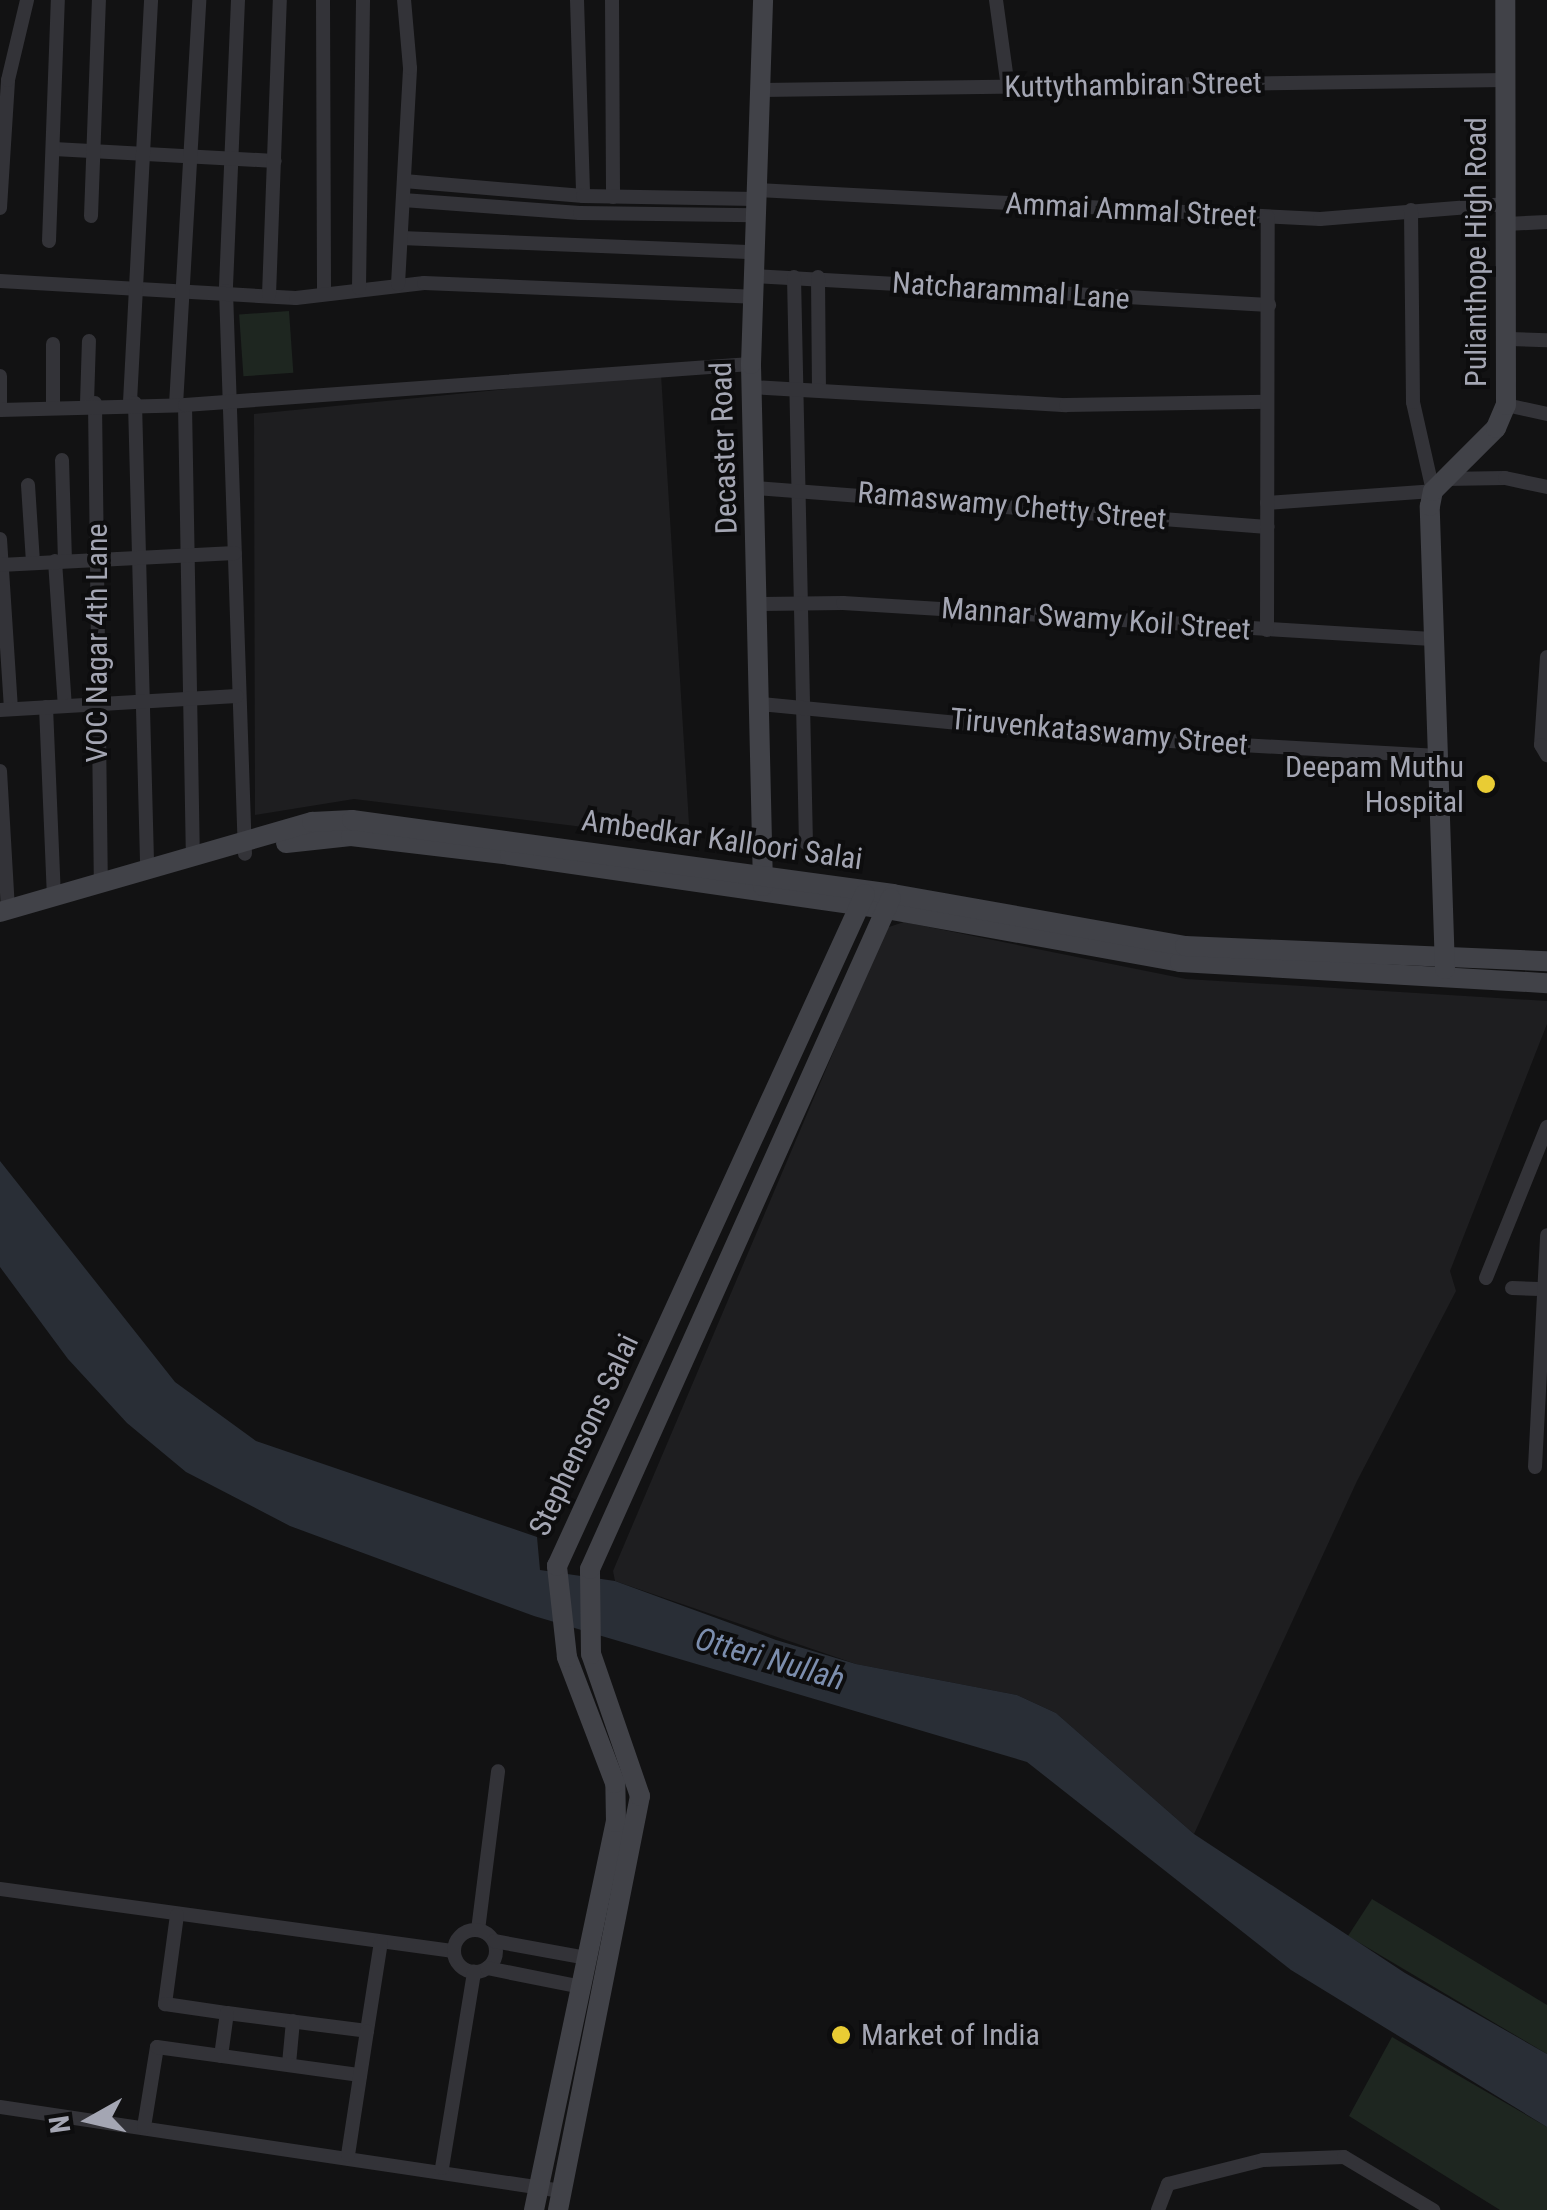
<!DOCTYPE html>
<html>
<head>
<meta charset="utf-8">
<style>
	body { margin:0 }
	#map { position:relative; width:1547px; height:2210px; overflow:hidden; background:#121213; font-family:"Roboto Condensed",sans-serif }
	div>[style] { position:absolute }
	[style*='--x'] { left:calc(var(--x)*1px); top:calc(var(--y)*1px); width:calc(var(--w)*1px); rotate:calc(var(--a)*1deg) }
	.built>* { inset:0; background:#1e1e20 }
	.green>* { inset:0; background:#1e2620; transform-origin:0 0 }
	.water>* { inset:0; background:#292e36 }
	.street>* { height:14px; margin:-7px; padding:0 7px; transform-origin:7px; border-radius:7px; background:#333338 }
	.street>.ring { margin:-7px; padding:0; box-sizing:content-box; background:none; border:14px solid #333338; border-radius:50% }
	.secondary>* { height:20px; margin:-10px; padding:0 10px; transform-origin:10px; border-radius:10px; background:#414248 }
	.dots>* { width:28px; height:28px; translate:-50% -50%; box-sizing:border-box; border:5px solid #0d0d0e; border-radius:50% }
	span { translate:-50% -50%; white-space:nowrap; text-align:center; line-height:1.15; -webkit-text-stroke:8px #0d0d0e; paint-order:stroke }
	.street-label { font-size:30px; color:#a4a6b3 }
	.poi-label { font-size:30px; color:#a4a6b3 }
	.right { translate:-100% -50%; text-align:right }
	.left { translate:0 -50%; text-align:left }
	.water-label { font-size:32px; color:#7c8eae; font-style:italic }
	.north { position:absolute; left:40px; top:2070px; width:100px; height:100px; -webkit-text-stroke:8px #0d0d0e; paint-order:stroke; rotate:262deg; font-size:28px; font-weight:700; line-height:40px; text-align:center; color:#a4a6b3 }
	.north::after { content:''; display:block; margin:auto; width:35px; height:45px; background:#a4a6b3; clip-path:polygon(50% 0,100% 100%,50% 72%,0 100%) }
</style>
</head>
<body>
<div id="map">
	<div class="built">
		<div style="clip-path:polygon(661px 374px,690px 840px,354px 799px,255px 815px,254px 414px)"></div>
		<div style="clip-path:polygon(904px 922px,1186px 979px,1547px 1001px,1547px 1024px,1450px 1271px,1456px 1291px,1357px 1481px,1194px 1834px,1056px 1713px,1017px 1695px,856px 1664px,615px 1581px,613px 1571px,886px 928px)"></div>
	</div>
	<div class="green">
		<div style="left:289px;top:311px;width:62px;height:50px;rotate:86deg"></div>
		<div style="clip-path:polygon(1372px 1899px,1547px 2005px,1547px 2054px,1348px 1936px)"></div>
		<div style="clip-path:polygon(1392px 2037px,1547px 2127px,1547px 2210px,1500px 2210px,1349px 2116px)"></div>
	</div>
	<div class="water">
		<div style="clip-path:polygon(0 1161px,175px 1382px,256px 1441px,537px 1537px,540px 1570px,615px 1581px,776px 1640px,856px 1664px,1017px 1695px,1056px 1713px,1194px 1834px,1405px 1973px,1547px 2054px,1547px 2127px,1291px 1970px,1027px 1762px,534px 1616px,290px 1526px,186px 1472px,127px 1423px,68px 1359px,0 1267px)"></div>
	</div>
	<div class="street">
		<div style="--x:238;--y:0;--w:291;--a:92.4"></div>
		<div style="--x:226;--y:291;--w:563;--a:88.07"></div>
		<div style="--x:323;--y:0;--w:291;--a:89.8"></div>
		<div style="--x:577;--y:0;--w:196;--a:88.2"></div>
		<div style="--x:612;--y:0;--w:197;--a:89.7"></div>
		<div style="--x:996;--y:0;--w:89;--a:82.2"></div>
		<div style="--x:761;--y:90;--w:745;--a:-0.77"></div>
		<div style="--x:54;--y:149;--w:221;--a:3.1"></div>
		<div style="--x:404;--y:181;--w:180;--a:4.8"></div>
		<div style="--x:583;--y:196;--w:173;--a:1"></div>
		<div style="--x:756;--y:190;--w:565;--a:2.94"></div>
		<div style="--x:1320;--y:219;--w:187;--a:-4.6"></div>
		<div style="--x:403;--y:200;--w:177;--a:4.2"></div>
		<div style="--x:580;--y:213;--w:175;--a:0.7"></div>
		<div style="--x:0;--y:208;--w:128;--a:-86.4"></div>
		<div style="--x:8;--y:80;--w:82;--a:-76.6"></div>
		<div style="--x:91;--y:216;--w:216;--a:-87.9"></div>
		<div style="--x:1506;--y:224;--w:41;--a:-2.8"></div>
		<div style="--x:401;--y:238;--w:353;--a:2.3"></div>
		<div style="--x:49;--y:241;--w:241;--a:-87.9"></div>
		<div style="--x:754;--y:276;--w:516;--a:3.22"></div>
		<div style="--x:794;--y:277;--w:566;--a:88.79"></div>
		<div style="--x:818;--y:277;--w:110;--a:89.5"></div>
		<div style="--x:0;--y:281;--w:296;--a:3.3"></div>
		<div style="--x:296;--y:298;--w:129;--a:-6.7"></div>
		<div style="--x:424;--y:283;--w:329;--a:2.4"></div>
		<div style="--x:398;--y:284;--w:216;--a:-86.8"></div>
		<div style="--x:410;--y:68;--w:68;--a:-95"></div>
		<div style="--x:359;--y:288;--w:288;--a:-89.2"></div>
		<div style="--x:269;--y:295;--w:295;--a:-87.9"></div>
		<div style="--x:1509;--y:339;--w:38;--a:2"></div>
		<div style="--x:0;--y:376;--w:34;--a:90"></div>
		<div style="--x:751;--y:387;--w:316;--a:3.3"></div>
		<div style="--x:1066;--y:405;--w:201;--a:-0.9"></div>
		<div style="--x:130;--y:402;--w:403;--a:-87"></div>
		<div style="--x:53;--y:403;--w:59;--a:-90"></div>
		<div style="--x:87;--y:403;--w:62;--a:-88.2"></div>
		<div style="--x:95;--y:403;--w:480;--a:89.3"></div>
		<div style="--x:135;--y:403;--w:467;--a:88.5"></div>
		<div style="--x:176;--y:405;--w:406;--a:-86.7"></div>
		<div style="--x:185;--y:405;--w:451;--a:89"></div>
		<div style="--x:1506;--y:405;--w:42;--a:12.4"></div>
		<div style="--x:0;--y:410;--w:185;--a:-1.5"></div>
		<div style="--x:185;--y:405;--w:567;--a:-4.14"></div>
		<div style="--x:62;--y:460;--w:99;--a:88.3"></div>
		<div style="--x:1445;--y:479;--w:60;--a:-1"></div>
		<div style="--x:1505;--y:478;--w:43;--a:12.1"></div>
		<div style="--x:28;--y:485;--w:78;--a:86.3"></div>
		<div style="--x:755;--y:488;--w:514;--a:4.35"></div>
		<div style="--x:1267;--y:503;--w:166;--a:-4.1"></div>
		<div style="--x:1433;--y:491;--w:91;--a:-102.7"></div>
		<div style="--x:1413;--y:402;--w:192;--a:-90.6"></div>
		<div style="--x:0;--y:539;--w:170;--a:86.3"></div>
		<div style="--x:55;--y:561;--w:145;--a:86.1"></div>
		<div style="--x:0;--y:565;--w:235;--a:-2.9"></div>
		<div style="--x:760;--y:604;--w:83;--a:-0.7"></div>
		<div style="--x:843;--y:603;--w:590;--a:3.5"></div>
		<div style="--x:1267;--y:630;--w:413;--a:-89.9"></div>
		<div style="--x:1547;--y:657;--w:88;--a:93.9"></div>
		<div style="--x:1541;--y:745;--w:12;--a:59"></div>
		<div style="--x:761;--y:704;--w:358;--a:5.5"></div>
		<div style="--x:1117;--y:738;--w:322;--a:3.2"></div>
		<div style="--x:46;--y:707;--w:190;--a:87.6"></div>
		<div style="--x:0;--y:710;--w:237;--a:-3.4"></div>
		<div style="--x:0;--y:771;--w:139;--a:86.7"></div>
		<div style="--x:1486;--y:1278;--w:163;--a:-68"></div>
		<div style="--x:1512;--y:1288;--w:35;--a:2"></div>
		<div style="--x:1535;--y:1467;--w:232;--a:-87"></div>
		<div style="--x:0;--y:1889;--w:458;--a:7.8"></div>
		<div style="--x:177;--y:1915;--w:90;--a:97.7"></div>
		<div style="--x:165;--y:2004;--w:63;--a:8.3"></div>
		<div style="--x:227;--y:2013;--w:141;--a:7.3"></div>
		<div style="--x:367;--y:2031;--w:90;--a:-81.1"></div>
		<div style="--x:478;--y:1930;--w:160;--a:-82.8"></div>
		<div class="ring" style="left:454px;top:1930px;width:28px;height:28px"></div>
		<div style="--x:494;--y:1941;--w:95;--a:10.4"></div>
		<div style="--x:487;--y:1968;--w:96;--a:11.4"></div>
		<div style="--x:221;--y:2056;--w:43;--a:-82.1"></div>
		<div style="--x:289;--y:2064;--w:43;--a:-84.7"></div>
		<div style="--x:0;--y:2107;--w:568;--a:8.5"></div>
		<div style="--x:144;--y:2127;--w:81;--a:-80.8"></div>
		<div style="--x:157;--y:2047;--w:205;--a:7.9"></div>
		<div style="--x:348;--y:2155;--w:125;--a:-81.3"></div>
		<div style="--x:442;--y:2168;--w:199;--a:-80.7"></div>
		<div style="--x:1158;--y:2210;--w:28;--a:-69"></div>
		<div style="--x:1168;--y:2184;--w:98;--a:-14.2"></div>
		<div style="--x:1263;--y:2160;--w:81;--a:-2.1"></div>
		<div style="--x:1344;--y:2157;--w:104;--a:30.8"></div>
	</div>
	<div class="secondary">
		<div style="--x:286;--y:843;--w:65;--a:-6.1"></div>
		<div style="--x:351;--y:836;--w:160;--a:6.8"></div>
		<div style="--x:510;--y:855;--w:380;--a:8.2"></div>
		<div style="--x:886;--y:909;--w:299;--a:10.2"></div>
		<div style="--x:1180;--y:962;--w:368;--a:3.3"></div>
		<div style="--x:763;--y:886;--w:522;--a:-91.32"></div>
		<div style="--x:751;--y:364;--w:364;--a:-88.1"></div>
		<div style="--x:0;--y:912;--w:325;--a:-16.1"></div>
		<div style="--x:312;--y:822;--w:40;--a:-2.9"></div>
		<div style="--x:352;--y:820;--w:546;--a:7.79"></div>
		<div style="--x:893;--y:894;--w:297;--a:10.1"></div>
		<div style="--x:1185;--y:946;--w:362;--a:2.4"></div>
		<div style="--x:1445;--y:969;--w:463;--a:-91.9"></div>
		<div style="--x:1430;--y:506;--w:15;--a:-79"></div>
		<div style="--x:1433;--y:491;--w:89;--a:-45"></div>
		<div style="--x:1496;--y:428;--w:25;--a:-67"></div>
		<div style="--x:1506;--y:405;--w:405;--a:-90.1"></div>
		<div style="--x:534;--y:2210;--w:397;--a:-78.1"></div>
		<div style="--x:616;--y:1822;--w:39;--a:-91"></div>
		<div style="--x:615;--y:1783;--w:135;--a:-110.9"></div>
		<div style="--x:567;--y:1657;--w:92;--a:-96.3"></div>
		<div style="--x:557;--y:1566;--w:739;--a:-65.38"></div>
		<div style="--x:558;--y:2210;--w:422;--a:-78.8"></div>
		<div style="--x:640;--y:1796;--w:150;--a:-109"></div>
		<div style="--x:591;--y:1654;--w:85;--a:-90.7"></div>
		<div style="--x:590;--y:1569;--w:735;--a:-65.84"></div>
	</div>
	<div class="dots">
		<div style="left:1486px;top:784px;background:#e9cc34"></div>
		<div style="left:841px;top:2035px;background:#e9cc34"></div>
	</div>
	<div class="street-label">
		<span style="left:1133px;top:85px;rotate:-1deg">Kuttythambiran Street</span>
		<span style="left:1131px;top:210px;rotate:3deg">Ammai Ammal Street</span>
		<span style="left:1476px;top:252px;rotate:-90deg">Pulianthope High Road</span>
		<span style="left:1011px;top:291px;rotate:4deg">Natcharammal Lane</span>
		<span style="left:724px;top:448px;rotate:-92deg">Decaster Road</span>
		<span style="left:1012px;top:506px;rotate:5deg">Ramaswamy Chetty Street</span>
		<span style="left:1096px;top:619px;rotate:4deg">Mannar Swamy Koil Street</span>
		<span style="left:97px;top:643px;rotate:-90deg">VOC Nagar 4th Lane</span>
		<span style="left:1099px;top:732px;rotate:5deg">Tiruvenkataswamy Street</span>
		<span style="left:722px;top:840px;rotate:8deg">Ambedkar Kalloori Salai</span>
		<span style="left:584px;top:1435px;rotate:-65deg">Stephensons Salai</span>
	</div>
	<div class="poi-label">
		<span class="right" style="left:1464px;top:784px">Deepam Muthu<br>Hospital</span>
		<span class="left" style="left:861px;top:2035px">Market of India</span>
	</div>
	<div class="water-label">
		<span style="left:770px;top:1659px;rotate:16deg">Otteri Nullah</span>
	</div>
	<div class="north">N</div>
</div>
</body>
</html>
